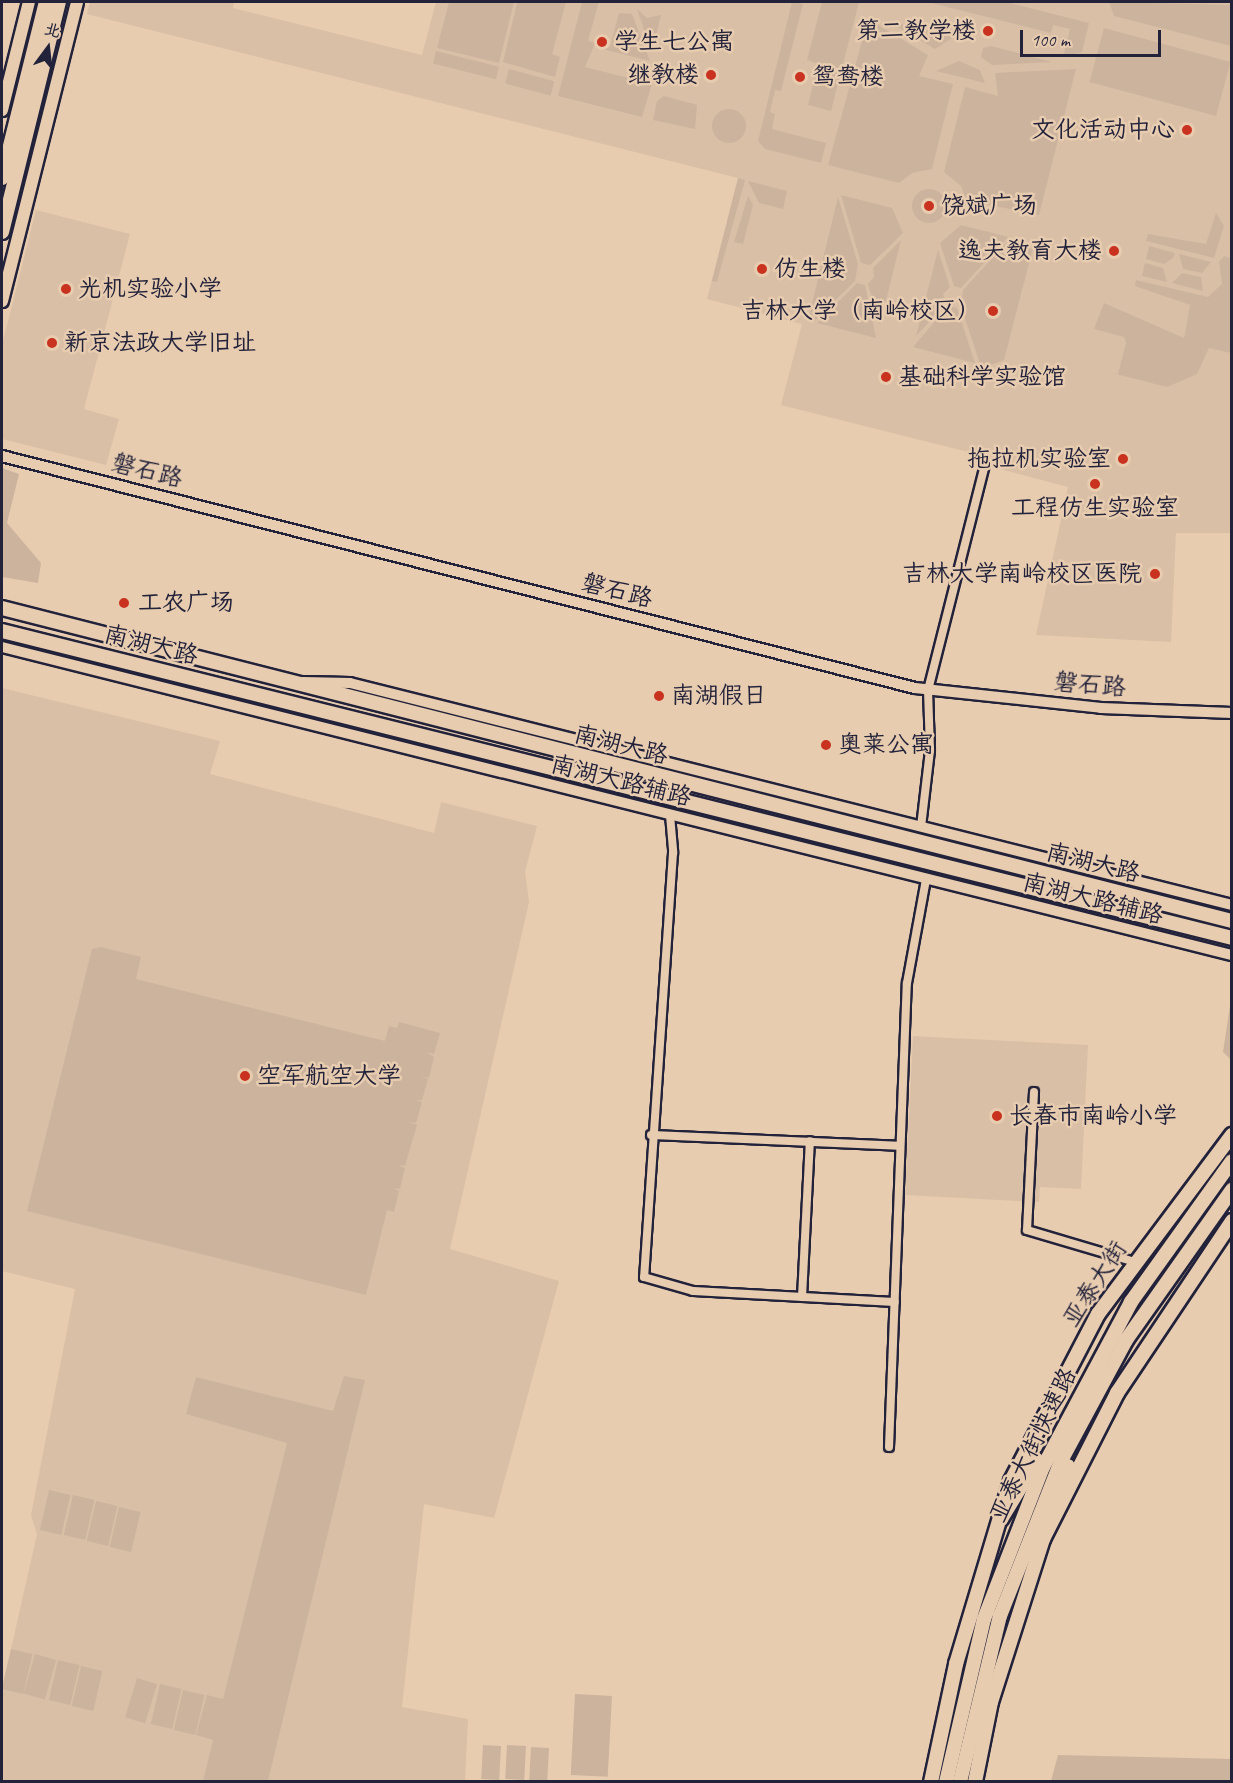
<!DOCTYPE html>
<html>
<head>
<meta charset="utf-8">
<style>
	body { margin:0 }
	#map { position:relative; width:1233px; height:1783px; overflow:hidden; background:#e8ccaf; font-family:Caveat,"LXGW WenKai TC",sans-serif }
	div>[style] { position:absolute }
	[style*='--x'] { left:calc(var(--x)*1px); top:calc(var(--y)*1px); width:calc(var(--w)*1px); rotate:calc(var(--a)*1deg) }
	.built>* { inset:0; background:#d9bfa6 }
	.green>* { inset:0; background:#cbb39e; transform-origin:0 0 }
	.round { border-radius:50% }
	.roads { filter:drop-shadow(2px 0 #22223b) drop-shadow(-2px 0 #22223b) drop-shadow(0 2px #22223b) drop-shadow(0 -2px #22223b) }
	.minor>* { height:8px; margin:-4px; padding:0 4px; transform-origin:4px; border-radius:4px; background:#e8ccaf }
	.tertiary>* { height:10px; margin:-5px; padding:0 5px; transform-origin:5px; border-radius:5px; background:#e8ccaf }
	.secondary>* { height:12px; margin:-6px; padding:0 6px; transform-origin:6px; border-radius:6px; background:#e8ccaf }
	.primary>* { height:14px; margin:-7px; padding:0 7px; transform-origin:7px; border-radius:7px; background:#e8ccaf }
	.trunk>* { height:14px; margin:-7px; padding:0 7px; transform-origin:7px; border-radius:7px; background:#e8ccaf }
	.dots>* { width:16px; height:16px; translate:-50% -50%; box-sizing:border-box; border:3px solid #e8ccaf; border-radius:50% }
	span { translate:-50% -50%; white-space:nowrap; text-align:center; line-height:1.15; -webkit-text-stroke:5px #e8ccaf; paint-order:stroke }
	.poi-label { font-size:24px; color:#22223b }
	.right { translate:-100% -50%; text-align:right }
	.left { translate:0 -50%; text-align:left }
	.street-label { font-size:24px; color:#22223b }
	.frame { position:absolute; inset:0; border:3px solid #22223b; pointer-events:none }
	.north { position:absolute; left:18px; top:18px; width:60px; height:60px; -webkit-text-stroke:4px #e8ccaf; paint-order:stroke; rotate:15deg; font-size:16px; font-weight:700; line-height:24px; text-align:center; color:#22223b }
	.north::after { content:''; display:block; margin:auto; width:21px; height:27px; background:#22223b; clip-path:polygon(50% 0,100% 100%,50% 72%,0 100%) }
	.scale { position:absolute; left:1020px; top:30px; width:141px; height:27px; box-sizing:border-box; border:3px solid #22223b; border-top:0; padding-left:8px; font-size:18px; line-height:21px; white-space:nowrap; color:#22223b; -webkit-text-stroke:4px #e8ccaf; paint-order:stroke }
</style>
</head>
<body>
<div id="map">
	<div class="built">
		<div style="clip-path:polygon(90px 2px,234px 2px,233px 8px,422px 55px,436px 2px,1231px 2px,1231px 533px,1176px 533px,1171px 642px,1036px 635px,1068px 487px,996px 468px,976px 454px,781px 405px,802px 324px,707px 299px,738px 178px,87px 14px)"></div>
		<div style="clip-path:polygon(36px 210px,130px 234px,84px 409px,119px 419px,106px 465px,2px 439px,2px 345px)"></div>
		<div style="clip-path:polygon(2px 688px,220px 741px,210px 774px,434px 833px,441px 802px,537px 826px,525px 872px,529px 902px,450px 1249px,559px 1281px,494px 1518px,424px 1504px,402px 1707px,468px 1719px,465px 1781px,2px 1781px,2px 1689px,37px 1534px,31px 1515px,75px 1289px,2px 1271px)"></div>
		<div style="clip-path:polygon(913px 1036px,1088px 1045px,1081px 1189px,1040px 1187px,1039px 1202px,905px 1195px)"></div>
	</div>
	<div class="green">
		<div style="clip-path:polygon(449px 2px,514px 2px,499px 63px,437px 48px)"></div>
		<div style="clip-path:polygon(566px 2px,552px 54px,560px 57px,555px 77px,503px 62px,517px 3px)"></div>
		<div style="clip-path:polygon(582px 2px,599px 2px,588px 41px,595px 43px,585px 67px,652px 84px,642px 117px,558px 96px)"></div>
		<div style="clip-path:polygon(792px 2px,803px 4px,781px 91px,775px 90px,770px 112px,775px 114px,772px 129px,826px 143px,821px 163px,765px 149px,758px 141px)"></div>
		<div style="clip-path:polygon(822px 2px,859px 2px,831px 111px,808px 105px,818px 64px,807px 60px)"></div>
		<div style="clip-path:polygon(927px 2px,1006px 2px,1089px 23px,1082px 52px,1063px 57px,1070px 29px,1053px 25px,1051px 33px)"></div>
		<div style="clip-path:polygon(1109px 2px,1231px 5px,1231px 46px,1114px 16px)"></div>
		<div style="clip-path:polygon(637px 9px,647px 18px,661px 15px,652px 52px)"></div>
		<div style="clip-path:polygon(619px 13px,632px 14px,650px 61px,602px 49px,610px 47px)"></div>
		<div style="clip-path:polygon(868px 19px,928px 55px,919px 76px,953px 84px,932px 169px,912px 173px,899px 183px,828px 165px)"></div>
		<div style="clip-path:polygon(886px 20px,952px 37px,952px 38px,935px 49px)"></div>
		<div style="left:1104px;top:28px;width:131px;height:56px;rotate:15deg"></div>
		<div style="clip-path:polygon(991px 46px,1052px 62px,992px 65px,981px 57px,983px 48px)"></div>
		<div style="left:436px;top:51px;width:65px;height:13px;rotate:14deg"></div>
		<div style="clip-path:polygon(959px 61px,980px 70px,985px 83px,936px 71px)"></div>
		<div style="left:509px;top:69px;width:47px;height:15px;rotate:15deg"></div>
		<div style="clip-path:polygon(1076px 69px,1039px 215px,966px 200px,961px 186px,944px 172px,965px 87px,998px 96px,995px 73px)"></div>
		<div style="clip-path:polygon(664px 96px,697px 105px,695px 129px,653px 120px,657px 101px)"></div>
		<div class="round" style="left:712px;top:109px;width:34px;height:34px"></div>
		<div style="clip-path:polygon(738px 178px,745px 180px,717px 282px,712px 281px)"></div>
		<div style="clip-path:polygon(748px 181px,787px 191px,783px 209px,759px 203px)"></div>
		<div class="round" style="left:912px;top:189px;width:34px;height:34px"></div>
		<div style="clip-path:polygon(841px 195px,892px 208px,903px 233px,870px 265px,861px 263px)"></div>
		<div style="clip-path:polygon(748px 196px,753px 205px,743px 244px,734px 242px)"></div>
		<div style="clip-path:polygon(838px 197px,858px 264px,855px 281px,814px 321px,809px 316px)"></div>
		<div style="clip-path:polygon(1216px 213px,1224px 226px,1214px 258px,1146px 241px,1148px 234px,1206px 244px)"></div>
		<div style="clip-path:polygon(961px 225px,1008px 237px,961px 288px,954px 286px,940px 243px)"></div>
		<div style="clip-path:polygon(1011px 238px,1034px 244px,1004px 360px,988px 366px,980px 364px,961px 306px,963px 290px)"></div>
		<div style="clip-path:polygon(901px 240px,880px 325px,868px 284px,874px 277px,873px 268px)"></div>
		<div style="clip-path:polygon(1149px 246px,1175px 253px,1173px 258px,1164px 264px,1146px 259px)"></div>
		<div style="clip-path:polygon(938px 250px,950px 287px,943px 294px,946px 304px,916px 336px)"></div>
		<div style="clip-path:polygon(1179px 254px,1211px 262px,1202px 273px,1183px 269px)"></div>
		<div style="clip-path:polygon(1224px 256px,1231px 258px,1231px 353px,1209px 348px,1197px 374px,1167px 387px,1112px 373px,1118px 374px,1126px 343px,1124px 337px,1094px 329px,1104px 303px,1184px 338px,1190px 305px,1135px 286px,1136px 280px,1208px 297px,1222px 284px,1219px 262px)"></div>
		<div style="clip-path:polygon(1145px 263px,1163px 268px,1167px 282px,1142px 276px)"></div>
		<div style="clip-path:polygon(1182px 273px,1201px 277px,1203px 291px,1172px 283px)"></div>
		<div style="clip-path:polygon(857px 283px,865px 285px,876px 338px,817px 323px)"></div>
		<div style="clip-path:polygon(948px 306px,957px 308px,975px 363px,913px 347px)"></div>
		<div style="clip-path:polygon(2px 468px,19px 474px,7px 523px,41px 563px,38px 583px,2px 577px)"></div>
		<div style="clip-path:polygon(101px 947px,141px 957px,136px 979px,385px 1041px,389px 1026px,397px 1028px,399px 1022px,440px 1033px,434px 1054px,426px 1052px,434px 1057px,429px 1078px,420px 1076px,428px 1079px,422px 1100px,415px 1100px,422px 1102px,416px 1123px,409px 1122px,417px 1125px,405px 1166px,398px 1165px,405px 1168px,400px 1189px,393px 1188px,399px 1191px,394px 1212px,387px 1210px,366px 1295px,27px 1211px,92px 949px)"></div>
		<div style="clip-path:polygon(1231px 999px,1231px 1060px,1223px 1052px)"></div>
		<div style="clip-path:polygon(344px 1376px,365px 1380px,268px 1781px,203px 1781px,213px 1740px,196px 1735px,207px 1695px,223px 1699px,287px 1443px,186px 1414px,196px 1377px,333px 1411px)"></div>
		<div style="left:49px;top:1490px;width:22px;height:41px;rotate:13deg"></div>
		<div style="left:73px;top:1495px;width:22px;height:41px;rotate:13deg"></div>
		<div style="left:96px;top:1501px;width:22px;height:41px;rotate:13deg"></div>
		<div style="left:119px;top:1507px;width:22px;height:41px;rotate:13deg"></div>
		<div style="left:11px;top:1649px;width:22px;height:41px;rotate:13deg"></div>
		<div style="left:35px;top:1654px;width:22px;height:41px;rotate:16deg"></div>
		<div style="left:58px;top:1660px;width:22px;height:41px;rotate:13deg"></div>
		<div style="left:81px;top:1666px;width:22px;height:41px;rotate:13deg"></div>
		<div style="left:137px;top:1678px;width:21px;height:41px;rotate:17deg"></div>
		<div style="left:160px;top:1684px;width:22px;height:41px;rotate:13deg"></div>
		<div style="left:183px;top:1690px;width:22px;height:41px;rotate:13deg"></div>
		<div style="left:575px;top:1694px;width:37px;height:81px;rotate:3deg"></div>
		<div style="left:483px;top:1745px;width:18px;height:34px;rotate:3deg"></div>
		<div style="left:507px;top:1745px;width:19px;height:34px;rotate:3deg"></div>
		<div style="left:531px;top:1747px;width:18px;height:34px;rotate:3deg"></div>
		<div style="clip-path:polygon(1058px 1755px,1231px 1759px,1231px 1781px,1051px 1781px)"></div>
	</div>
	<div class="roads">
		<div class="minor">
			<div style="--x:670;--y:815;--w:38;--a:85"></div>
			<div style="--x:673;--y:853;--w:425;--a:93.9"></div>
			<div style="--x:644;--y:1277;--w:51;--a:15.9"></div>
			<div style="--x:693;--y:1291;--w:202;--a:3.1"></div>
			<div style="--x:921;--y:827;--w:78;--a:-83.3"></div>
			<div style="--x:930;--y:750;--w:60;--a:-91.9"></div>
			<div style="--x:928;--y:690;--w:233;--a:-75.8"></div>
			<div style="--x:1034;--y:1092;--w:138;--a:92.9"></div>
			<div style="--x:1027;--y:1230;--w:113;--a:16.5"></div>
			<div style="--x:651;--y:1135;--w:249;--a:2.5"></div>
			<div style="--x:802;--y:1297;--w:156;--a:-87.1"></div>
			<div style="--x:889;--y:1447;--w:464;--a:-87.8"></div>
			<div style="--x:907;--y:983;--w:106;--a:-79.6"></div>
		</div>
		<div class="tertiary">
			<div style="--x:2;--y:456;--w:942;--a:14.26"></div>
			<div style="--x:915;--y:688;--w:187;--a:6.1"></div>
			<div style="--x:1101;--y:708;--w:131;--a:2.2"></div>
			<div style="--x:2;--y:647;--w:1268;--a:14.06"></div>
			<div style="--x:303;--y:682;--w:47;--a:1.2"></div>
			<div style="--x:350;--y:683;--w:910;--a:14.13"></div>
		</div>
		<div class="secondary">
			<div style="--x:2;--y:110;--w:111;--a:-76"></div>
			<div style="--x:2;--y:301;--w:308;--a:-75.9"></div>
		</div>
		<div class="primary">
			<div style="--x:2;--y:178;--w:181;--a:-76"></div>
			<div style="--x:2;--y:232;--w:237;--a:-76.1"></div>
			<div style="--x:2;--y:608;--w:1269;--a:14.28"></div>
			<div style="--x:2;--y:631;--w:1268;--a:14.01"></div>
			<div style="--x:931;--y:1782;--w:121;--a:-78"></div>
			<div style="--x:956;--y:1664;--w:191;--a:-73.3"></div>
			<div style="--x:1011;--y:1481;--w:188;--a:-62.5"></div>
			<div style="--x:1098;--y:1314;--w:224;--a:-53.2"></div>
			<div style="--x:975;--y:1782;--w:82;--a:-78.7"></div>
			<div style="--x:991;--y:1702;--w:171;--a:-72.3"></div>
			<div style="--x:1043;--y:1539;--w:164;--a:-63.1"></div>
			<div style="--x:1117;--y:1393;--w:207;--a:-56.2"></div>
		</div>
		<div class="trunk">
			<div style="--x:1001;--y:1519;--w:69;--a:-58.6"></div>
			<div style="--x:1043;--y:1539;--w:77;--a:-71.1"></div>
			<div style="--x:946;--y:1782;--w:167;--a:-76.9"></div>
			<div style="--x:984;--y:1619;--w:163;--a:-68.8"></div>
			<div style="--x:1043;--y:1467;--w:187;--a:-61.9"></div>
			<div style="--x:1131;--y:1302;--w:173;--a:-54.4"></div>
			<div style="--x:960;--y:1782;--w:171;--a:-76.5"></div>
			<div style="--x:1000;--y:1616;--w:169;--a:-68.5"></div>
			<div style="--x:1062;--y:1459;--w:135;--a:-61.7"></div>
			<div style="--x:1126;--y:1340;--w:184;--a:-54.8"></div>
		</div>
	</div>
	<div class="dots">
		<div style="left:988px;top:31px;background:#c8321e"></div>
		<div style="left:602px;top:42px;background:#c8321e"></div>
		<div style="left:711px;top:75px;background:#c8321e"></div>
		<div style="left:800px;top:77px;background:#c8321e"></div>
		<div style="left:1187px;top:130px;background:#c8321e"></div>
		<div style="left:929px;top:206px;background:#c8321e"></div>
		<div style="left:1114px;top:251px;background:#c8321e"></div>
		<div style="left:762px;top:269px;background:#c8321e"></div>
		<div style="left:66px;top:289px;background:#c8321e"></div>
		<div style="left:993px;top:311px;background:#c8321e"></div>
		<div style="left:52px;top:343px;background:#c8321e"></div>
		<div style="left:886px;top:377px;background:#c8321e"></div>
		<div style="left:1123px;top:459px;background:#c8321e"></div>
		<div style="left:1095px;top:484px;background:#c8321e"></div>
		<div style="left:1155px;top:574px;background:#c8321e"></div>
		<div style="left:124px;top:603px;background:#c8321e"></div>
		<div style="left:659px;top:696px;background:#c8321e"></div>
		<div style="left:826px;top:745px;background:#c8321e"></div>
		<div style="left:245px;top:1076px;background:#c8321e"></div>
		<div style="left:997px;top:1116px;background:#c8321e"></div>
	</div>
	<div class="poi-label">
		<span class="right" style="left:976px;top:31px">第二教学楼</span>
		<span class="left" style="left:614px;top:42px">学生七公寓</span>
		<span class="right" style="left:699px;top:75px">继教楼</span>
		<span class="left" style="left:812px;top:77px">鸳鸯楼</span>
		<span class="right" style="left:1175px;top:130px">文化活动中心</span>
		<span class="left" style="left:941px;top:206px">饶斌广场</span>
		<span class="right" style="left:1102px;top:251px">逸夫教育大楼</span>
		<span class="left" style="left:774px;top:269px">仿生楼</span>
		<span class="left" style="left:78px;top:289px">光机实验小学</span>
		<span class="right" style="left:981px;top:311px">吉林大学（南岭校区）</span>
		<span class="left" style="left:64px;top:343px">新京法政大学旧址</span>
		<span class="left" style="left:898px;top:377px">基础科学实验馆</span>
		<span class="right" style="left:1111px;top:459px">拖拉机实验室</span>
		<span style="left:1095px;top:508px">工程仿生实验室</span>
		<span class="right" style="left:1142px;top:574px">吉林大学南岭校区医院</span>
		<span class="left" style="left:138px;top:603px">工农广场</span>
		<span class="left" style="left:671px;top:696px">南湖假日</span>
		<span class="left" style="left:838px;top:745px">奥莱公寓</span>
		<span class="left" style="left:257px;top:1076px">空军航空大学</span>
		<span class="left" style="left:1009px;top:1116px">长春市南岭小学</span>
	</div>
	<div class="street-label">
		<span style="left:147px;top:471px;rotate:14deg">磐石路</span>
		<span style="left:617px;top:591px;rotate:14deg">磐石路</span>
		<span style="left:151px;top:645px;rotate:14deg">南湖大路</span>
		<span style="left:1090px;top:685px;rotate:5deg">磐石路</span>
		<span style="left:621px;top:745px;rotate:14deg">南湖大路</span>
		<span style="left:621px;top:781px;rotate:14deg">南湖大路辅路</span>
		<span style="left:1093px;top:863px;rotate:14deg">南湖大路</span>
		<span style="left:1093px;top:899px;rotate:14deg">南湖大路辅路</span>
		<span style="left:1095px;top:1284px;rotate:-57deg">亚泰大街</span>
		<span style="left:1033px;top:1445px;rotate:-64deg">亚泰大街快速路</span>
	</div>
	<div class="frame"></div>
	<div class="north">北</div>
	<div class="scale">100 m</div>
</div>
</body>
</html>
